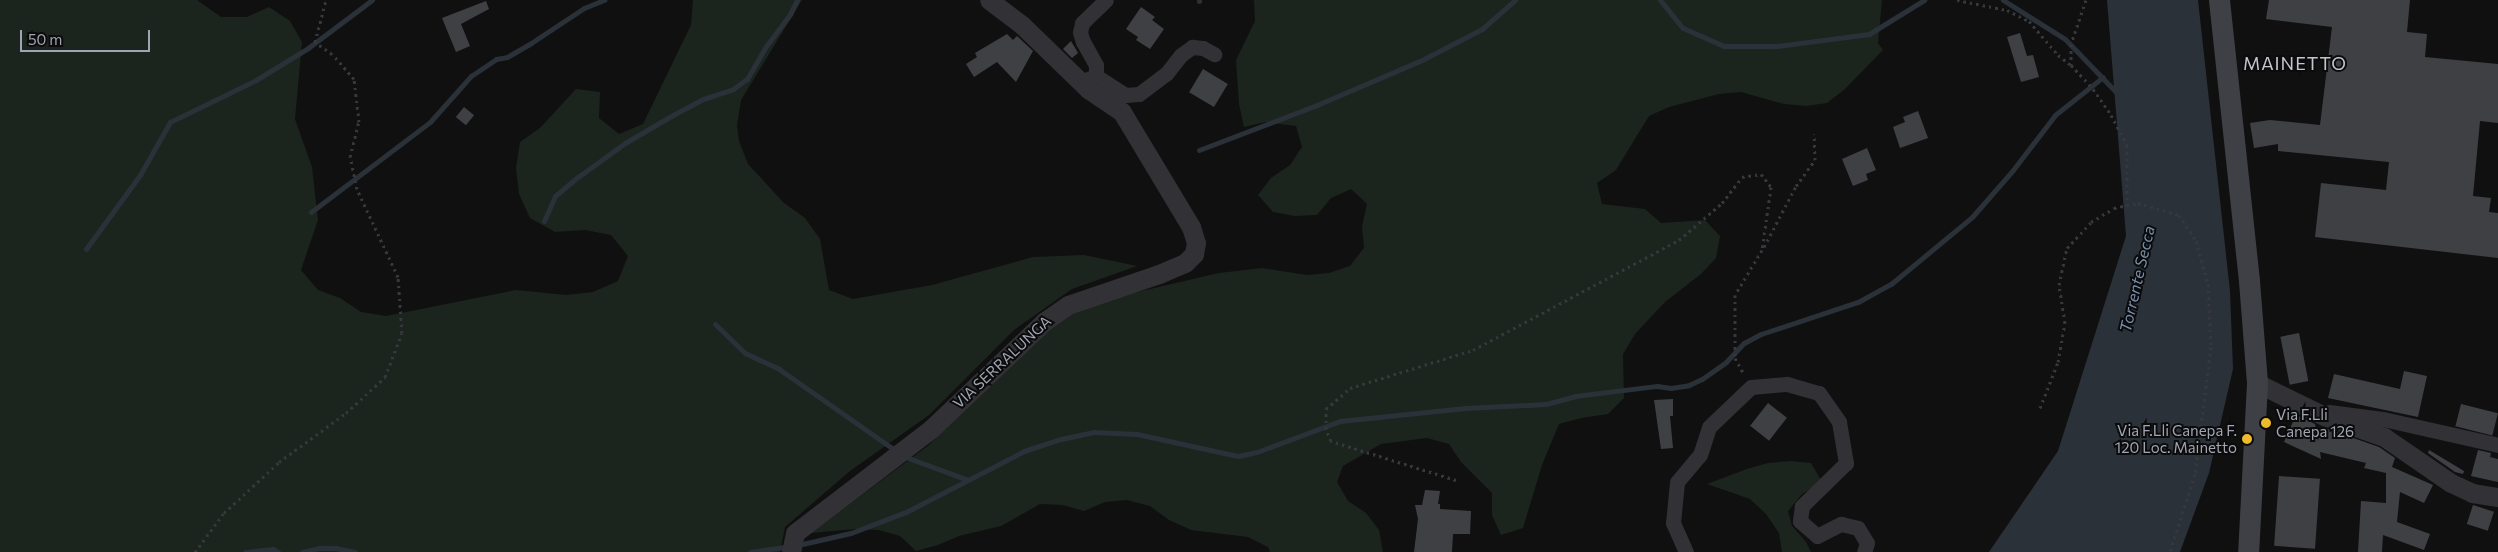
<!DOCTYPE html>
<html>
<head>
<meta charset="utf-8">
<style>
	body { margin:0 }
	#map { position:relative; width:2498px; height:552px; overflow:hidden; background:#101011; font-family:Commissioner,sans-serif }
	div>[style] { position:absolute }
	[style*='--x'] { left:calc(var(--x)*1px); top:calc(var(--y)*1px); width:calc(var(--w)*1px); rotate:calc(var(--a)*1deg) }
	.green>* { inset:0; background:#1c241e }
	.water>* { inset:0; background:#2a3139 }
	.stream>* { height:5px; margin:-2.5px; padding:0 2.5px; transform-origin:2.5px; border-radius:2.5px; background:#2a3139 }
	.building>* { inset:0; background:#3f4044; transform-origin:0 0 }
	.path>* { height:3px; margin-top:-1.5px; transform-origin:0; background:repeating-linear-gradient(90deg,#37383d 0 2.5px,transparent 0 6.5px) }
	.minor>* { height:15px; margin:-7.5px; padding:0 7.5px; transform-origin:7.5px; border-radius:7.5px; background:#313136 }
	.tertiary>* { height:19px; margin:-9.5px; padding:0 9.5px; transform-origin:9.5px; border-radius:9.5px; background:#313136 }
	.secondary>* { height:21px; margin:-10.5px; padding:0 10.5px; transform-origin:10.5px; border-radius:10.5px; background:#3f4046 }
	.dots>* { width:14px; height:14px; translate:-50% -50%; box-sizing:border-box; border:2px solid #0b0b0c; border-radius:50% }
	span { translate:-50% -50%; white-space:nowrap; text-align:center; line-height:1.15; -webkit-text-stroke:4px #0b0b0c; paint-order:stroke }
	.street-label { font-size:15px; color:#a1a5b2 }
	.poi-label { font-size:15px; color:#a1a5b2 }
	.left { translate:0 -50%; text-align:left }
	.right { translate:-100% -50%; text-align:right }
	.water-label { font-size:16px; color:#7890ae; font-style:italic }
	.quarter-label { font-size:18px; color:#c2c4ce; letter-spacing:1px }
	.scale { position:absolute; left:20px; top:30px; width:130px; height:22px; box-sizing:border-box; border:2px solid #a1a5b2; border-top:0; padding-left:6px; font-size:15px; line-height:18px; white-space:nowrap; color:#a1a5b2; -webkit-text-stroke:4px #0b0b0c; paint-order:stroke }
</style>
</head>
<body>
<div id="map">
	<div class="green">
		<div style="clip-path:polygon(0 0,197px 0,221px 17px,247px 17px,269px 7px,290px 21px,302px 42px,295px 119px,312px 167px,318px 220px,301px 270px,318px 290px,340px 298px,361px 312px,386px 316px,516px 290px,566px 295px,593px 292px,618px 281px,628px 256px,611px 235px,585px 230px,555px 232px,530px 218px,519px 194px,516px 168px,520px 142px,540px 128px,576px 89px,600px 92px,599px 118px,619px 134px,643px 124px,691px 25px,693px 0,802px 0,741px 100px,737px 126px,739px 141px,748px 164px,784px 203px,805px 218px,820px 239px,829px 290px,853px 299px,932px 285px,1033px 257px,1084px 255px,1137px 266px,1072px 289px,1014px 330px,929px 415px,850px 471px,785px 527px,780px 552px,0 552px)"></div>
		<div style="clip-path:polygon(1254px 0,1882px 0,1878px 43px,1883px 50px,1845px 89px,1827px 103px,1806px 106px,1784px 104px,1741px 92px,1719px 94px,1669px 107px,1649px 116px,1616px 170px,1597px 183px,1602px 204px,1645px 209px,1661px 223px,1705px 220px,1720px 236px,1716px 258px,1701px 274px,1665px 302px,1635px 334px,1623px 354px,1624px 398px,1608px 414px,1581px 418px,1559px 424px,1542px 465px,1523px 528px,1501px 535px,1492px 515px,1492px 493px,1461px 462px,1449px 444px,1427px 438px,1381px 444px,1343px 466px,1337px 482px,1348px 501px,1366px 513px,1379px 530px,1383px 552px,1270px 552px,1268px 547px,1248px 537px,1191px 530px,1169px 520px,1150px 506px,1127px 500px,1105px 502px,1084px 511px,1063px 505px,1040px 504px,1001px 526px,959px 536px,938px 545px,916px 551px,900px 536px,879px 530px,856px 529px,811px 533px,929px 445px,1063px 317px,1085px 307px,1120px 296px,1219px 273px,1262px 268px,1307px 275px,1329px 273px,1350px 266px,1364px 248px,1362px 226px,1367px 204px,1351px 189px,1331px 198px,1317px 215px,1295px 216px,1273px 212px,1258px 195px,1271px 178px,1290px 165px,1302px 147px,1296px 126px,1265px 122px,1244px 127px,1239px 104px,1236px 60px,1255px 21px)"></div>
		<div style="clip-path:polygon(1790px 461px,1811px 463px,1822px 482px,1802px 494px,1788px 511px,1792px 526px,1806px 542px,1811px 552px,1782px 552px,1779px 533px,1766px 514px,1750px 499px,1707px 484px,1747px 469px,1768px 463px)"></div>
	</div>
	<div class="water">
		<div style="clip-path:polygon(2107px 0,2198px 0,2230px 291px,2233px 369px,2209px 473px,2180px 552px,1989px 552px,2058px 451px,2126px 236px)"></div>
	</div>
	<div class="stream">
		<div style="--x:1660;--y:0;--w:36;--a:51"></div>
		<div style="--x:1683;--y:28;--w:45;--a:23.7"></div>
		<div style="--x:1724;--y:46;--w:53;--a:0"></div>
		<div style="--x:1777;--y:46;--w:93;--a:-7.4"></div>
		<div style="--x:1869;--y:34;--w:65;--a:-31.7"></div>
		<div style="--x:2003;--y:0;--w:73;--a:32.2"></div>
		<div style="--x:2065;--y:39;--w:76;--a:46.1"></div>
		<div style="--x:1199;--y:1;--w:1;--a:-90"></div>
		<div style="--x:1199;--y:150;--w:126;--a:-20.9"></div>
		<div style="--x:1317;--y:105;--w:114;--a:-23.2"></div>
		<div style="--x:1422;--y:60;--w:68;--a:-27.3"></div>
		<div style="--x:1482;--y:29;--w:44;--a:-41.3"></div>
		<div style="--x:311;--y:212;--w:149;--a:-37.1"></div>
		<div style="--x:430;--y:122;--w:62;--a:-48.3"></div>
		<div style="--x:471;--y:76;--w:30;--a:-34"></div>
		<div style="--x:496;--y:59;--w:11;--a:-10"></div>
		<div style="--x:507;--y:57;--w:28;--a:-30"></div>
		<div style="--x:531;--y:43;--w:64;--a:-33.4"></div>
		<div style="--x:584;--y:8;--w:22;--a:-22"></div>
		<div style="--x:544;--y:221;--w:27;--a:-66"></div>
		<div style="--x:555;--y:196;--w:30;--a:-40"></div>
		<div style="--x:578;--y:177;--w:58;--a:-35.9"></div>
		<div style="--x:625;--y:143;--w:56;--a:-30.3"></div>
		<div style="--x:673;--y:115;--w:34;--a:-28"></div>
		<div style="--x:703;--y:99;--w:32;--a:-18"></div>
		<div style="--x:733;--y:89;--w:17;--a:-36"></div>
		<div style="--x:747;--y:79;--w:39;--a:-60"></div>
		<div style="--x:767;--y:45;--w:39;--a:-53"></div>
		<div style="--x:790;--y:14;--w:16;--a:-63"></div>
		<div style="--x:86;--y:249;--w:92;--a:-53.9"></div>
		<div style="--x:140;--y:175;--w:61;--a:-60.5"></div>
		<div style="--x:170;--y:122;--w:96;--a:-26"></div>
		<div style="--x:256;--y:80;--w:61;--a:-31.6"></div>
		<div style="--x:308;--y:48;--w:80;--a:-36.9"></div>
		<div style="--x:715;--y:324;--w:42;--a:44"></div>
		<div style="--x:745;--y:353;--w:38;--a:25"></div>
		<div style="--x:779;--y:369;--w:143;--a:35"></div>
		<div style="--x:903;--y:456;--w:69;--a:20.3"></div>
		<div style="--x:798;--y:545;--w:54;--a:-12.8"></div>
		<div style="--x:851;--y:533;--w:59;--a:-20.9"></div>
		<div style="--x:906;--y:512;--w:133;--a:-27.3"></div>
		<div style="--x:1024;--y:451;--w:39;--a:-18"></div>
		<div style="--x:1061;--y:439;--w:34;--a:-12"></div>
		<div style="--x:1094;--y:432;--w:43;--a:2.7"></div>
		<div style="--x:1137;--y:434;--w:103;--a:12.3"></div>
		<div style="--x:1238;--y:456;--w:19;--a:-12"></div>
		<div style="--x:1257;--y:452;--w:89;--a:-20.5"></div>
		<div style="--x:1340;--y:421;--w:126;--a:-5.9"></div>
		<div style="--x:1465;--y:408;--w:81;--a:-2.8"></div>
		<div style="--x:1546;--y:404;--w:30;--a:-15"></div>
		<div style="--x:1575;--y:396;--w:83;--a:-7"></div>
		<div style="--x:1657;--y:386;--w:14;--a:8"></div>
		<div style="--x:1671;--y:388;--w:18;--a:-9"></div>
		<div style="--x:1689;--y:385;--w:14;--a:-25"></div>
		<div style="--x:1702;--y:379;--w:29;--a:-35"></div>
		<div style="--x:1726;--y:362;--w:26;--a:-47"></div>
		<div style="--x:1744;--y:343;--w:19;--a:-28"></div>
		<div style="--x:1761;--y:334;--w:102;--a:-18.3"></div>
		<div style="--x:1858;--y:302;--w:38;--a:-29"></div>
		<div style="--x:1891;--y:284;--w:105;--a:-39.6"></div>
		<div style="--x:1972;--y:217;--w:62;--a:-48.9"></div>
		<div style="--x:2013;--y:170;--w:69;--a:-52.6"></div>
		<div style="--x:2055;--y:115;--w:61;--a:-38.4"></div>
		<div style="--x:245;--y:552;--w:28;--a:-6"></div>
		<div style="--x:273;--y:549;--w:6;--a:31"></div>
		<div style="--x:302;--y:552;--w:17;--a:-13"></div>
		<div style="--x:319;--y:548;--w:17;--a:0"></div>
		<div style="--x:336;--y:548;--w:19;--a:12"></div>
		<div style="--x:750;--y:552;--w:37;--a:-8"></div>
	</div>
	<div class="building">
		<div style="clip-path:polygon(2269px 0,2410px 0,2407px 32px,2427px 34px,2425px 57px,2498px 64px,2498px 123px,2480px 121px,2473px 196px,2491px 198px,2489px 212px,2498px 213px,2498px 258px,2315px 237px,2321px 183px,2386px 190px,2389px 162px,2278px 151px,2278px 144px,2254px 148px,2250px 123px,2270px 120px,2320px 125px,2332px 27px,2266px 19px)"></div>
		<div style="clip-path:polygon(486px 1px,489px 9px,461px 24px,470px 46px,456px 52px,442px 18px)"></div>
		<div style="clip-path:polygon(1141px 7px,1155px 17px,1152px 20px,1164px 29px,1150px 49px,1136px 40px,1138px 37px,1126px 29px)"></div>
		<div style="clip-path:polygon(2020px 33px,2027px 56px,2033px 55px,2039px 77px,2021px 82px,2007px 37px)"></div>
		<div style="clip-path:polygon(1007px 34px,1013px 40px,1017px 36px,1033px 51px,1016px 82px,997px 62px,974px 77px,966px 64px,977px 57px,975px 53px)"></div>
		<div style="clip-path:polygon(1071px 41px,1078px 53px,1072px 58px,1063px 49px)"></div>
		<div style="left:1203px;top:69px;width:29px;height:27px;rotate:31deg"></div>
		<div style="left:464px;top:107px;width:13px;height:13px;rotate:39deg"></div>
		<div style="clip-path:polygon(1918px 111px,1928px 138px,1900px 148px,1893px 127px,1905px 122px,1903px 117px)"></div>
		<div style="clip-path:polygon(1867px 148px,1876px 170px,1866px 174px,1868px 180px,1853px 186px,1842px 159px)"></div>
		<div style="left:2299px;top:333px;width:49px;height:19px;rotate:79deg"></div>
		<div style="clip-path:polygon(2404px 371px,2427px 376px,2418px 417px,2328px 398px,2334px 374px,2400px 389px)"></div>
		<div style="clip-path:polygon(1673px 399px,1673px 416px,1670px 416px,1673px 448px,1661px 449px,1654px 400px)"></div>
		<div style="left:1768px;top:403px;width:24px;height:29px;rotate:38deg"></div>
		<div style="left:2461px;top:404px;width:38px;height:23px;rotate:14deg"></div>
		<div style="clip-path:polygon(2296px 415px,2315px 424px,2318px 441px,2322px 427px,2379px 447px,2395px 458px,2392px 467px,2433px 485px,2424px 503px,2400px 492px,2397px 522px,2430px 534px,2424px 550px,2383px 535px,2382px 552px,2358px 552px,2361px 501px,2386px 503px,2386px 473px,2364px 468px,2366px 463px,2320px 452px,2321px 459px,2284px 442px)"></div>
		<div style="clip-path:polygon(2429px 450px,2464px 471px,2463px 474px,2455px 472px,2428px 453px)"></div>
		<div style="clip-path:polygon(2478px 450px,2491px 453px,2490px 457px,2498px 459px,2498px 482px,2471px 476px)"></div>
		<div style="left:2279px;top:476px;width:41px;height:70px;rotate:4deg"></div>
		<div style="clip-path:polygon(1425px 490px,1440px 491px,1438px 504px,1440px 504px,1440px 509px,1471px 511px,1470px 534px,1453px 534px,1452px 552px,1414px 552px,1418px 519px,1415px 505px,1422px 505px)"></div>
		<div style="left:2473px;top:505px;width:22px;height:20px;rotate:18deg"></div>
	</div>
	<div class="path">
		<div style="--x:1957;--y:0;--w:51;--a:11.3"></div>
		<div style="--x:2007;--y:10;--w:25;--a:27"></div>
		<div style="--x:2029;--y:21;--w:45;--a:49.5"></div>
		<div style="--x:2058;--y:55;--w:16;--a:38"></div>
		<div style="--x:2086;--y:0;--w:46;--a:108.8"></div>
		<div style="--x:2071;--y:44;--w:21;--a:90"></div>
		<div style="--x:2071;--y:65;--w:33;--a:47"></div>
		<div style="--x:2093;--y:89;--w:32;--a:55"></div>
		<div style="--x:2111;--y:115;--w:34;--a:62"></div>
		<div style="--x:2127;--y:145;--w:61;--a:90"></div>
		<div style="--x:1764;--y:247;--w:69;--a:-62.3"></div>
		<div style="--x:1796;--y:186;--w:32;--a:-54"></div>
		<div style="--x:1815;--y:160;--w:26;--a:-92"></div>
		<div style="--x:2040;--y:408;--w:49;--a:-68.6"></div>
		<div style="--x:2058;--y:362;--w:40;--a:-80"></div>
		<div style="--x:2065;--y:323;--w:38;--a:-99"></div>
		<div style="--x:2059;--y:285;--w:38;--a:-78"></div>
		<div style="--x:2067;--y:248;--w:35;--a:-47"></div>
		<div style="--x:2091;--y:222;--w:27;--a:-31"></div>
		<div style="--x:2114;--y:208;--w:25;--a:-12"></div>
		<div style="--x:2138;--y:203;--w:43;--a:16.3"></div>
		<div style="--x:2179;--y:215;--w:31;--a:57"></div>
		<div style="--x:2196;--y:241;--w:45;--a:74.4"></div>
		<div style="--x:2208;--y:284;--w:63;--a:87.3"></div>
		<div style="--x:2211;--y:347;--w:128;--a:97.2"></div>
		<div style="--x:2195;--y:474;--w:82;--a:107.8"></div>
		<div style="--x:1456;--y:480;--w:131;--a:-162.7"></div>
		<div style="--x:1331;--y:441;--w:13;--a:-113"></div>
		<div style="--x:1326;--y:429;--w:20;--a:-90"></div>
		<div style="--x:1326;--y:409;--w:32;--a:-41"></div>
		<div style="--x:1350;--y:388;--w:129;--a:-17.2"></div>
		<div style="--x:1473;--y:350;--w:234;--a:-28.1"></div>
		<div style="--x:1679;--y:240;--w:57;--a:-40.7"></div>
		<div style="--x:1722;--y:203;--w:33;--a:-52"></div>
		<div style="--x:1742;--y:177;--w:19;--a:-9"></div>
		<div style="--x:1761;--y:174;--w:16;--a:52"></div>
		<div style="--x:1771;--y:187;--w:64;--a:98.1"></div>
		<div style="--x:1762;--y:250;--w:52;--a:121"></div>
		<div style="--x:1735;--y:295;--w:63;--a:90"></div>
		<div style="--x:1735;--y:358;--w:18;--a:61"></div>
		<div style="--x:195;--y:552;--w:49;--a:-53.4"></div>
		<div style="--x:224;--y:513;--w:75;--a:-42.8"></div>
		<div style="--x:279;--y:462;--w:83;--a:-36.2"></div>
		<div style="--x:346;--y:413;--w:53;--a:-42.7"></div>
		<div style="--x:385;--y:377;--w:47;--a:-68.9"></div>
		<div style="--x:402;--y:333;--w:56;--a:-94.1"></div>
		<div style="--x:398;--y:277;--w:97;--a:-115"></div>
		<div style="--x:357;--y:189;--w:33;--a:-102"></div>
		<div style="--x:350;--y:157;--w:36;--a:-76"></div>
		<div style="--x:359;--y:122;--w:43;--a:-96.6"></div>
		<div style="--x:354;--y:79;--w:33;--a:-131"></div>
		<div style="--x:332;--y:54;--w:21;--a:-145"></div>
		<div style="--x:315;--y:42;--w:43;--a:-75.3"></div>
	</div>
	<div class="minor">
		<div style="--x:1096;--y:76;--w:35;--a:33"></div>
		<div style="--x:1125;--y:95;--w:14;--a:-4"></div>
		<div style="--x:1139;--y:94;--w:34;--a:-37"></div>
		<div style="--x:1166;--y:74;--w:24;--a:-52"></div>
		<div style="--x:1181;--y:55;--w:14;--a:-36"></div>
		<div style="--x:1192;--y:47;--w:11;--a:5"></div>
		<div style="--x:1203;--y:48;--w:13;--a:29"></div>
		<div style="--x:1088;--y:79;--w:9;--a:-21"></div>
		<div style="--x:1096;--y:76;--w:11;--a:-90"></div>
		<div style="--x:1096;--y:65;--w:26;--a:-119"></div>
		<div style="--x:1083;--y:42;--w:10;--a:-107"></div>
		<div style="--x:1080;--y:32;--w:9;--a:-77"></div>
		<div style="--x:1082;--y:23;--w:33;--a:-44"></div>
		<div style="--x:2329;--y:412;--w:54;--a:7.4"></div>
		<div style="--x:2383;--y:419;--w:118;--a:12.7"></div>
		<div style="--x:1686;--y:552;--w:32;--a:-114"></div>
		<div style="--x:1673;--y:523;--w:41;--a:-84.4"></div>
		<div style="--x:1677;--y:482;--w:35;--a:-50"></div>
		<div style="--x:1700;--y:455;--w:29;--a:-72"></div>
		<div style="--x:1709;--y:427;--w:58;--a:-43.6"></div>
		<div style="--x:1751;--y:387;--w:36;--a:-5"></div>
		<div style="--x:1787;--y:384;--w:33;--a:16"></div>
		<div style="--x:1819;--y:393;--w:35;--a:55"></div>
		<div style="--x:1839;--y:422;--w:42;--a:80.3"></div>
		<div style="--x:1846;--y:463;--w:62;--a:135.7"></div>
		<div style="--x:1802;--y:506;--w:15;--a:98"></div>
		<div style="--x:1800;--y:521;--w:23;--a:41"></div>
		<div style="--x:1817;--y:536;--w:27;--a:-27"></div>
		<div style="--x:1841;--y:524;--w:17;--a:13"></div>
		<div style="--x:1858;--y:528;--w:17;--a:59"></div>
		<div style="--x:1867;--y:543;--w:9;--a:108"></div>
	</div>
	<div class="tertiary">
		<div style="--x:2257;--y:383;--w:75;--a:26.2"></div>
		<div style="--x:2324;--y:416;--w:64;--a:19.3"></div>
		<div style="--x:2384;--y:437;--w:81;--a:34.5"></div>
		<div style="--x:2451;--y:483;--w:23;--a:25"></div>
		<div style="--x:2472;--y:493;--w:26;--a:9"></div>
		<div style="--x:791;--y:552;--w:19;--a:-78"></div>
		<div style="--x:795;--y:533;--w:171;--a:-37.4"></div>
		<div style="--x:931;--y:429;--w:157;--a:-43.5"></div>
		<div style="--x:1045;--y:321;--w:28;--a:-35"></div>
		<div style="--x:1068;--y:305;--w:96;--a:-18.8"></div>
		<div style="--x:1159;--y:274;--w:28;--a:-23"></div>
		<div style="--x:1185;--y:263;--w:13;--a:-45"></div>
		<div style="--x:1194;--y:254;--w:11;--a:-80"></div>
		<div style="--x:1196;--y:243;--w:17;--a:-107"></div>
		<div style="--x:1191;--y:227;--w:134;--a:-121"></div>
		<div style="--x:1122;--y:112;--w:40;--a:-146"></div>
		<div style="--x:1089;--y:90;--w:93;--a:-135.9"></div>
		<div style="--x:1022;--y:25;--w:41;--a:-142.9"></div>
	</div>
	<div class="secondary">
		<div style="--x:2219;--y:0;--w:283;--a:83.9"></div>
		<div style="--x:2249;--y:281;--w:102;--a:85.5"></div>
		<div style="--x:2257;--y:383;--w:169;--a:93"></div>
	</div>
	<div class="dots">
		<div style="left:2266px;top:423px;background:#efbb2b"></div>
		<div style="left:2247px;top:439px;background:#efbb2b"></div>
	</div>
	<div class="street-label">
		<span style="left:1002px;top:362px;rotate:-43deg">VIA SERRALUNGA</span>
	</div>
	<div class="poi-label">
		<span class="left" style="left:2276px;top:423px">Via F.Lli<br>Canepa 126</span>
		<span class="right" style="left:2237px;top:439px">Via F.Lli Canepa F.<br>120 Loc. Mainetto</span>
	</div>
	<div class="water-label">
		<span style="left:2137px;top:279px;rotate:-77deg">Torrente Secca</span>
	</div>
	<div class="quarter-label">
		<span style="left:2295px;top:63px">MAINETTO</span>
	</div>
	<div class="scale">50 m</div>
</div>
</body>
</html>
